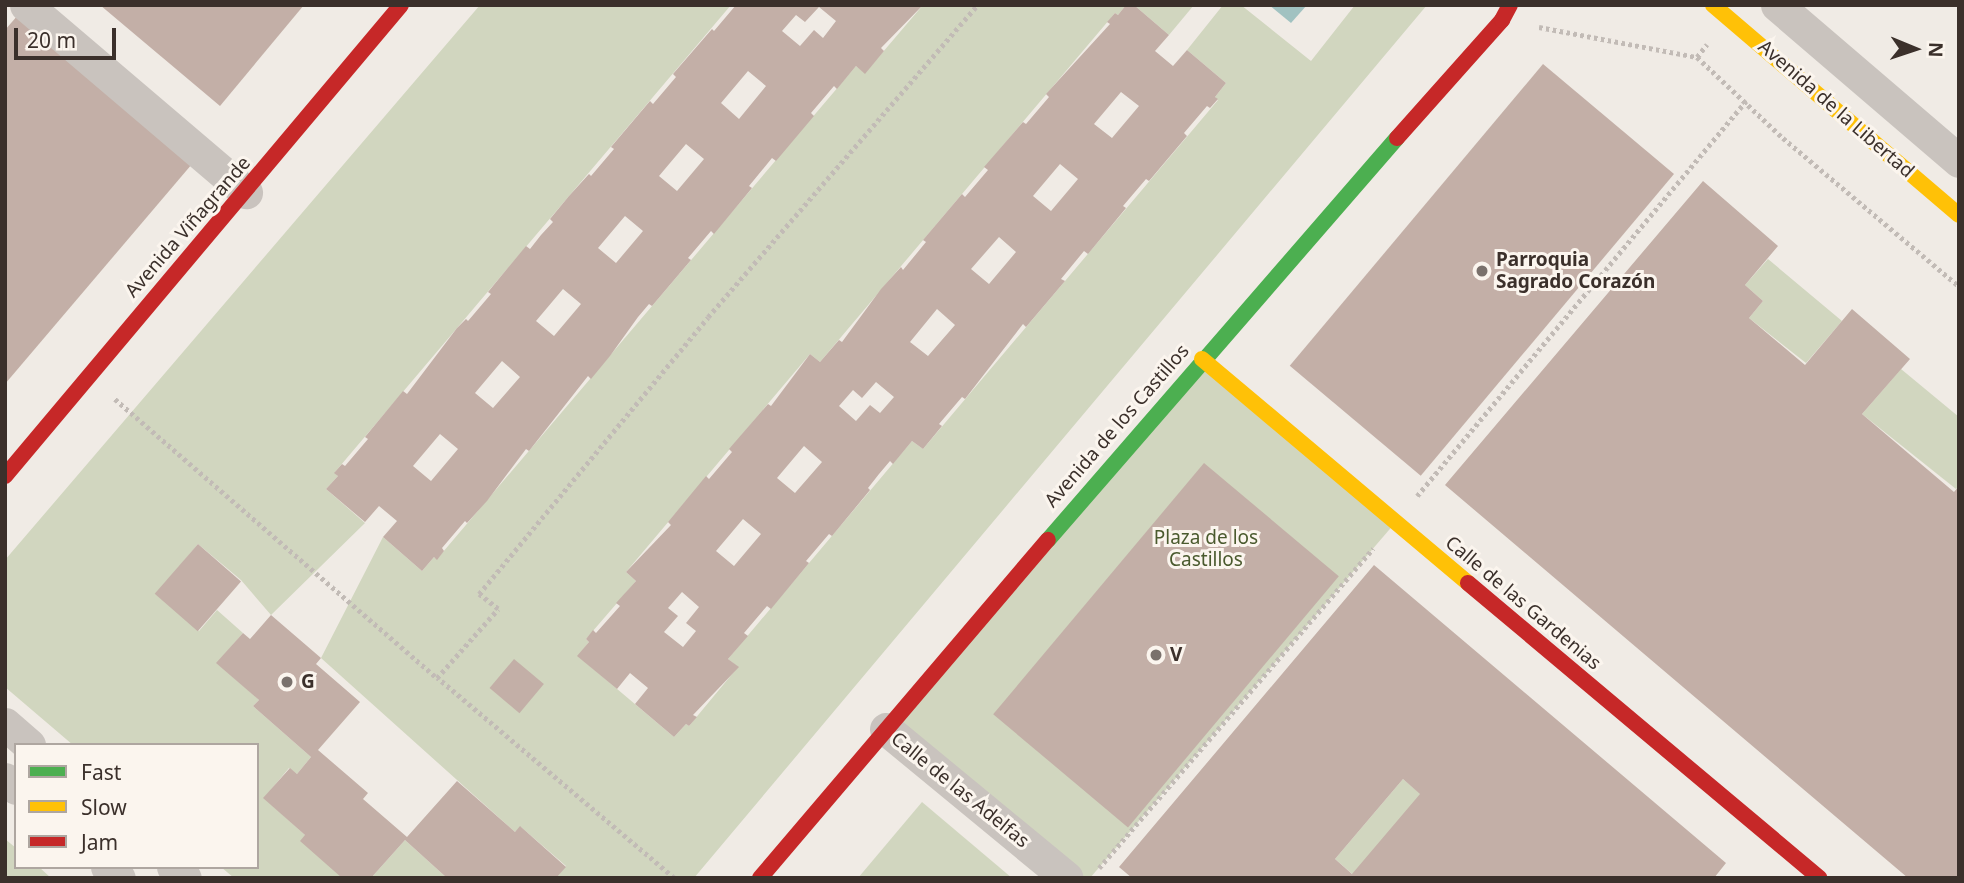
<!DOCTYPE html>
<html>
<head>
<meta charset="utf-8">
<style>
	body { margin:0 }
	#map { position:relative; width:1964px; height:883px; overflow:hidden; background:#f0ebe5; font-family:"Noto Sans",sans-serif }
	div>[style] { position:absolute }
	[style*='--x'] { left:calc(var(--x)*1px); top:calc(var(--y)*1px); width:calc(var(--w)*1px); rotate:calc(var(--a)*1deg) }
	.green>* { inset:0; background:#d1d6bf }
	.water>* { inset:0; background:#a1c2c1 }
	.building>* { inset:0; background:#c3afa7; transform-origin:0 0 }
	.path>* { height:4.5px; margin-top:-2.25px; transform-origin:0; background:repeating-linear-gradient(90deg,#c2bbb6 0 3.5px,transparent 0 7px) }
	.street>* { height:33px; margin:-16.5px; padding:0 16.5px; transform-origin:16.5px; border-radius:16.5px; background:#c9c3be }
	.fast>* { height:16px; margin:-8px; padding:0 8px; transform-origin:8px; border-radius:8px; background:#4caf50 }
	.slow>* { height:16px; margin:-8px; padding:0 8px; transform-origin:8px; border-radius:8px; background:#ffc107 }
	.jam>* { height:16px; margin:-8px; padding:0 8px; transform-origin:8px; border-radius:8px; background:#c62828 }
	.dots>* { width:19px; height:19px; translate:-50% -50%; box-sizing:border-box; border:4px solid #fbf5ee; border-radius:50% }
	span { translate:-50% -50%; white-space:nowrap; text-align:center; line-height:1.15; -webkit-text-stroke:6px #fbf5ee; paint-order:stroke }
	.street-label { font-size:19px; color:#3b302b }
	.poi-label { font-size:19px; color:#3b302b; font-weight:700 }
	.left { translate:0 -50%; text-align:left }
	.park-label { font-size:19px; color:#4a5a2e }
	.frame { position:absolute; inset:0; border:7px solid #3b302b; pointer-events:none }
	.legend { position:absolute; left:14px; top:743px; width:245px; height:126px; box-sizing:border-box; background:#fbf5ee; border:2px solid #aea6a0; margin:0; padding:9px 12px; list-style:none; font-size:21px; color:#3b302b }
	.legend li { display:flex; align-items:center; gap:14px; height:35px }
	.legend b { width:35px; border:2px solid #aea6a0 }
	.north { position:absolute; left:1880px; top:14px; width:70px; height:70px; -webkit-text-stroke:5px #fbf5ee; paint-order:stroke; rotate:92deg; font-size:19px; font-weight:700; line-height:28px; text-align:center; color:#3b302b }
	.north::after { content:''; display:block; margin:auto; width:24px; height:32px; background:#3b302b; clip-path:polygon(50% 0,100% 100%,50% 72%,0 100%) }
	.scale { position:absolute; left:14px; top:28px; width:102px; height:32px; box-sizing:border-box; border:4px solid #3b302b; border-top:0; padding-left:9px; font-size:21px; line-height:24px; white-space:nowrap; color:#3b302b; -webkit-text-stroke:5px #fbf5ee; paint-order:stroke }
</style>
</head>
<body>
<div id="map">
	<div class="green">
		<div style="clip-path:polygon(480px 5px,731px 5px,335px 472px,338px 476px,326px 489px,365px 523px,271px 615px,241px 580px,198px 544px,156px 594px,199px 631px,217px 610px,243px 633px,217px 663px,259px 700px,253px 706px,311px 757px,297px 774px,289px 768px,264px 798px,305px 835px,342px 878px,234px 878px,221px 867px,257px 867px,257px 745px,73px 745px,5px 687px,5px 560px)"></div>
		<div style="clip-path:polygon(923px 5px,1126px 5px,1118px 15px,1115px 13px,820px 362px,810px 354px,626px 572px,636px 581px,586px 639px,589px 642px,578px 656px,674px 737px,686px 724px,689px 726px,738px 667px,728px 659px,912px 441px,923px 449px,1218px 100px,1215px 97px,1226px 83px,1187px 50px,1223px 5px,1241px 5px,1311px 61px,1355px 5px,1427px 5px,694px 878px,556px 878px,566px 866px,521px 827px,515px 832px,321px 658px,383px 537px,422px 571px,434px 557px,437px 559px,856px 66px,865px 73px)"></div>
		<div style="clip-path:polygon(1134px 5px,1194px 5px,1169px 35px)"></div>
		<div style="clip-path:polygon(1768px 259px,1842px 321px,1806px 363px,1749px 318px,1763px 301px,1745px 285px)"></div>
		<div style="clip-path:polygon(1202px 359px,1395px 523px,1090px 878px,1067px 878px,886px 729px)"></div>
		<div style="clip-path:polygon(1901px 369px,1959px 417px,1959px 486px,1956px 489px,1862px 414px)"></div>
		<div style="clip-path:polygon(1403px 779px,1514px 873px,1357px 878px,1335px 859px)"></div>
		<div style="clip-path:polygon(922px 802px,1012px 878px,858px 878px)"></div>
		<div style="clip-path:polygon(5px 839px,16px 848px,16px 867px,39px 867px,51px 878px,5px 878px)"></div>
		<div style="clip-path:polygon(405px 840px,447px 878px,371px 878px)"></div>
	</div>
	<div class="water">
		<div style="clip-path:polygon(1269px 5px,1307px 5px,1291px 23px)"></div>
	</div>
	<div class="building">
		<div style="clip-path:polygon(100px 5px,304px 5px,220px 106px)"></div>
		<div style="clip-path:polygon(evenodd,736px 5px,923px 5px,881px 48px,884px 51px,865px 74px,856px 66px,837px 89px,834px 86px,811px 113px,814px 116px,776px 161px,772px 158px,749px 186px,752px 188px,714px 234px,711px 231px,688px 258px,691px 260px,652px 306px,649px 304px,638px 317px,610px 356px,591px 379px,588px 376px,529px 451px,526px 449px,487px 501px,467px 523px,465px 521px,442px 548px,444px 551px,437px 560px,434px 557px,422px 571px,383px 537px,397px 521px,379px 506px,365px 522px,326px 489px,338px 476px,334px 473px,342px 464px,345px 466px,368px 439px,365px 437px,403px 391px,407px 394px,457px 328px,466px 319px,468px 321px,491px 294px,488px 292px,526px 246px,530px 249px,541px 235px,553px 222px,550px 219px,569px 196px,589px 174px,591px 176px,614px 149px,611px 147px,650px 101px,653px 104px,676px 77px,673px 74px,712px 29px,714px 31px,736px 5px,819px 7px,836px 21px,823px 38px,814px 30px,800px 46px,782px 31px,796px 15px,805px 22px,819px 7px,736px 5px,748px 71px,766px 86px,739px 119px,721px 103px,748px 71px,736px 5px,686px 144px,704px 159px,677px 191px,659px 176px,686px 144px,736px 5px,625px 216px,643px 231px,616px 263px,598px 248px,625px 216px,736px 5px,563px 289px,581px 304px,554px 336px,536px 321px,563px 289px,736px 5px,502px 361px,520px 377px,493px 408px,475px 393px,502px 361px,736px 5px,440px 434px,458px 449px,431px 481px,413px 466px,440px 434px)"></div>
		<div style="clip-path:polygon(evenodd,1126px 5px,1134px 5px,1169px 35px,1155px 51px,1173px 66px,1187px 50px,1226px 83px,1215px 97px,1218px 99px,1210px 108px,1207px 106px,1184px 133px,1187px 136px,1149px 181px,1146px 179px,1123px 206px,1126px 208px,1088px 254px,1084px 251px,1061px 279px,1065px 281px,1026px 327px,1023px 324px,965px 399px,962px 397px,939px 424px,942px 426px,923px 449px,912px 441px,893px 464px,890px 461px,879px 474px,868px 488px,870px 490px,832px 536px,829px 534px,806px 561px,809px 563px,771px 609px,767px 606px,744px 633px,748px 636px,728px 659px,739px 667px,693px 715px,697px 717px,689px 726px,686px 724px,674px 737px,635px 704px,648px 688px,630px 673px,617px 689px,577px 656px,589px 642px,586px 639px,593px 630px,596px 633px,620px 606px,616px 603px,636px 581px,626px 572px,671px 525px,668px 522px,706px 476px,709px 479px,732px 452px,729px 449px,768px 404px,771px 406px,810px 354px,820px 362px,839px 340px,842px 342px,881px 289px,901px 267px,903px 270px,926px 242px,923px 240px,962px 194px,965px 197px,988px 170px,984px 167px,1023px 122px,1026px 124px,1049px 97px,1046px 94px,1110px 24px,1107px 22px,1115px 13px,1118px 15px,1126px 5px,1121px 92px,1139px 106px,1112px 138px,1094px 124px,1121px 92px,1126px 5px,1060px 164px,1078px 179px,1051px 211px,1033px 196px,1060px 164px,1126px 5px,999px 237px,1016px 252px,989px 284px,971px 269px,999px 237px,1126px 5px,937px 309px,955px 325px,928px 356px,910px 342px,937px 309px,1126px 5px,876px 382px,894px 397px,880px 413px,870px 405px,856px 421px,839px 406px,853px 390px,862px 398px,876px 382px,1126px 5px,804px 446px,822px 462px,795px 493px,777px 478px,804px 446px,1126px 5px,743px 519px,761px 534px,734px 566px,716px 551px,743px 519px,1126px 5px,682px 592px,699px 607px,686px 623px,696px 631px,683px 647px,664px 632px,678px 616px,668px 608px,682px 592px)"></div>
		<div style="clip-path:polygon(18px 15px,192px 164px,5px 384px,5px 30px)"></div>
		<div style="left:1543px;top:64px;width:171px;height:394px;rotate:40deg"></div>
		<div style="clip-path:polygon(1703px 181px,1778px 246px,1745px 285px,1763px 301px,1749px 318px,1805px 365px,1852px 309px,1910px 359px,1862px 414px,1954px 492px,1959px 486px,1959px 878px,1908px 878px,1445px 485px)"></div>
		<div style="left:1204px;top:463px;width:176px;height:328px;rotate:40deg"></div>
		<div style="left:198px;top:544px;width:57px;height:66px;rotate:41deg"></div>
		<div style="clip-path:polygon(evenodd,1374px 565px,1726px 863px,1714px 878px,1132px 878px,1119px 867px,1374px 565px,1403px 779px,1420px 794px,1352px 874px,1335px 859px,1403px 779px)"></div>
		<div style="clip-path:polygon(271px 615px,321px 658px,316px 664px,360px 702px,318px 750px,368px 793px,363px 799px,407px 837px,457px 781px,515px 832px,520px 826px,566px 867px,556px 878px,447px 878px,405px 840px,371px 878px,342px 878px,300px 841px,305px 835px,263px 798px,290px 768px,297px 774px,311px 757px,253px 706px,259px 700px,216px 663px,243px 633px,250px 639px)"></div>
		<div style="left:514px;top:659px;width:39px;height:38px;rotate:40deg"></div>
	</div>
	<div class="path">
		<div style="--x:1539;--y:27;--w:161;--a:10.8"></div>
		<div style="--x:1697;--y:57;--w:118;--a:43.3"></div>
		<div style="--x:1783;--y:138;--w:230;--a:40.1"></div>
		<div style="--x:1697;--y:57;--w:16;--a:-52"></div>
		<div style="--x:115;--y:399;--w:426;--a:40.9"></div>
		<div style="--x:1417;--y:496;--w:514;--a:-50.21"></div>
		<div style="--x:1099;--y:868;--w:421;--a:-49.4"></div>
		<div style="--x:674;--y:878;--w:310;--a:-139.8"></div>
		<div style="--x:437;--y:678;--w:92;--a:-48.5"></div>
		<div style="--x:498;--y:609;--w:24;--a:-142"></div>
		<div style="--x:479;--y:594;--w:359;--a:-50.4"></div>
		<div style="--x:708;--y:317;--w:412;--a:-49.2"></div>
	</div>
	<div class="street">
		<div style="--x:26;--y:5;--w:289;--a:40.4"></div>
		<div style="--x:1777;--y:5;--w:240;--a:40.6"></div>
		<div style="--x:5;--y:724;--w:32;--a:41"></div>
		<div style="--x:886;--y:729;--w:234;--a:39.5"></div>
		<div style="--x:5;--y:779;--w:14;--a:39"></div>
		<div style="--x:107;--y:867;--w:16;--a:43"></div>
		<div style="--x:173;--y:867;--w:16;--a:43"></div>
	</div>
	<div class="fast">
		<div style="--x:1048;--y:540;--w:532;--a:-49.04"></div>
	</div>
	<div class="slow">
		<div style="--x:1713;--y:5;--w:323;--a:40.5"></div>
		<div style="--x:1202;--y:359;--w:348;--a:40.1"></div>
	</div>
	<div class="jam">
		<div style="--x:1397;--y:138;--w:158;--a:-48.3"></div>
		<div style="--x:1502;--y:20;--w:17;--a:-62"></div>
		<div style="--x:5;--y:476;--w:615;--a:-49.94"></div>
		<div style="--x:1468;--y:583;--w:459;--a:40"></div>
		<div style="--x:760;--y:878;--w:444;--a:-49.6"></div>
	</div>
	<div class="dots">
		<div style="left:1482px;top:271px;background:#7a716c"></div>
		<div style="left:1156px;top:655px;background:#7a716c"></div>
		<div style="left:287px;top:682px;background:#7a716c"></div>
	</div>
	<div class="street-label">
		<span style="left:1836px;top:109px;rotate:41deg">Avenida de la Libertad</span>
		<span style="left:188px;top:227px;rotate:-49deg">Avenida Viñagrande</span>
		<span style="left:1117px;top:426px;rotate:-49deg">Avenida de los Castillos</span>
		<span style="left:1523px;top:603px;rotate:40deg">Calle de las Gardenias</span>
		<span style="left:960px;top:790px;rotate:39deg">Calle de las Adelfas</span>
	</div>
	<div class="poi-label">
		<span class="left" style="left:1496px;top:271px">Parroquia<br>Sagrado Corazón</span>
		<span class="left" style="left:1170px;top:655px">V</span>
		<span class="left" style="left:301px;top:682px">G</span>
	</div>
	<div class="park-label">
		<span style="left:1206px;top:549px">Plaza de los<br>Castillos</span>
	</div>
	<div class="frame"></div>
	<ul class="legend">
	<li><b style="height:9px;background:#4caf50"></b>Fast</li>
	<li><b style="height:9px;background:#ffc107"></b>Slow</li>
	<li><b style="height:9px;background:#c62828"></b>Jam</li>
	</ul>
	<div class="north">N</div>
	<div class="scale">20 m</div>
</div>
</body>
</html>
